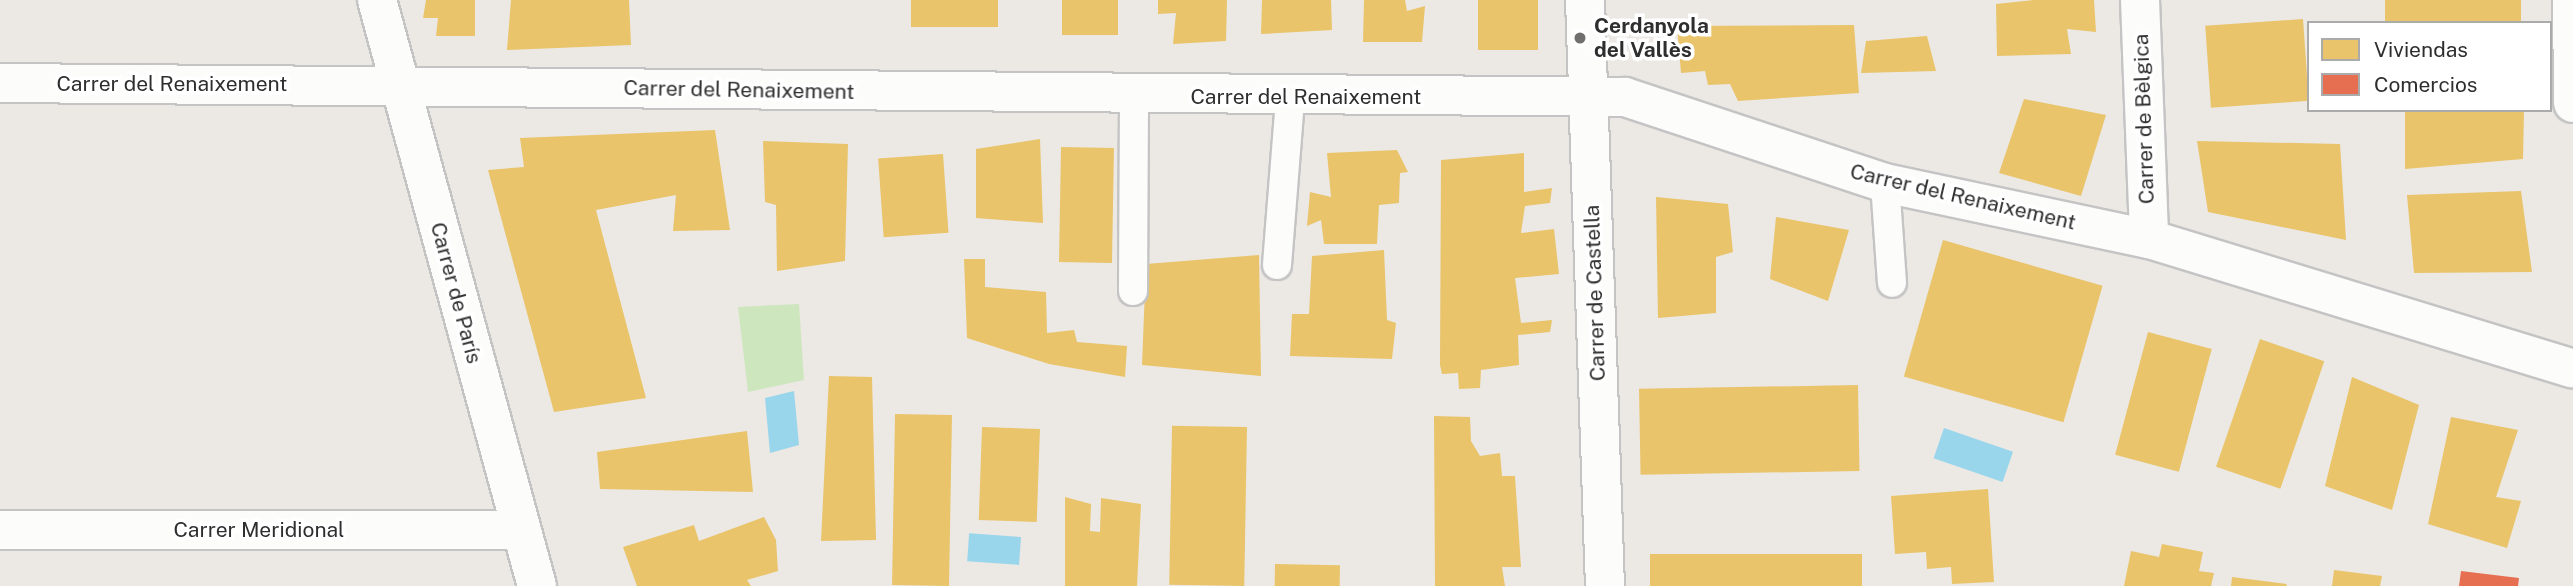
<!DOCTYPE html>
<html>
<head>
<meta charset="utf-8">
<style>
	body { margin:0 }
	#map { position:relative; width:2573px; height:586px; overflow:hidden; background:#ece8e4; font-family:"Public Sans",sans-serif }
	div>[style] { position:absolute }
	[style*='--x'] { left:calc(var(--x)*1px); top:calc(var(--y)*1px); width:calc(var(--w)*1px); rotate:calc(var(--a)*1deg) }
	.green>* { inset:0; background:#cee6be }
	.water>* { inset:0; background:#99d6ec; transform-origin:0 0 }
	.homes>* { inset:0; background:#e9c46a; transform-origin:0 0 }
	.shops>* { inset:0; background:#e76f51 }
	.roads { filter:drop-shadow(2px 0 #c5c4c5) drop-shadow(-2px 0 #c5c4c5) drop-shadow(0 2px #c5c4c5) drop-shadow(0 -2px #c5c4c5) }
	.service>* { height:28px; margin:-14px; padding:0 14px; transform-origin:14px; border-radius:14px; background:#fcfcfb }
	.minor>* { height:38px; margin:-19px; padding:0 19px; transform-origin:19px; border-radius:19px; background:#fcfcfb }
	.dots>* { width:19px; height:19px; translate:-50% -50%; box-sizing:border-box; border:4px solid #fff; border-radius:50% }
	span { translate:-50% -50%; white-space:nowrap; text-align:center; line-height:1.15; -webkit-text-stroke:7px #fff; paint-order:stroke }
	.poi-label { font-size:21px; color:#2e2e2e; font-weight:700 }
	.left { translate:0 -50%; text-align:left }
	.street-label { font-size:21px; color:#2e2e2e }
	.legend { position:absolute; left:2307px; top:21px; width:245px; height:91px; box-sizing:border-box; background:#fff; border:2px solid #ababab; margin:0; padding:9px 12px; list-style:none; font-size:21px; color:#2e2e2e }
	.legend li { display:flex; align-items:center; gap:14px; height:35px }
	.legend b { width:35px; border:2px solid #ababab }
</style>
</head>
<body>
<div id="map">
	<div class="green">
		<div style="clip-path:polygon(799px 304px,804px 380px,748px 392px,738px 307px)"></div>
	</div>
	<div class="water">
		<div style="clip-path:polygon(794px 391px,799px 445px,770px 453px,765px 398px)"></div>
		<div style="left:1944px;top:428px;width:73px;height:32px;rotate:19deg"></div>
		<div style="left:1021px;top:537px;width:28px;height:52px;rotate:94deg"></div>
	</div>
	<div class="homes">
		<div style="clip-path:polygon(426px 0,475px 0,475px 36px,436px 36px,438px 18px,423px 18px)"></div>
		<div style="clip-path:polygon(511px 0,629px 0,631px 45px,507px 50px)"></div>
		<div style="left:911px;top:0;width:87px;height:27px"></div>
		<div style="left:1062px;top:0;width:56px;height:35px"></div>
		<div style="clip-path:polygon(1158px 0,1227px 0,1226px 41px,1173px 44px,1176px 13px,1158px 14px)"></div>
		<div style="clip-path:polygon(1262px 0,1331px 0,1332px 30px,1261px 34px)"></div>
		<div style="clip-path:polygon(1364px 0,1405px 0,1407px 11px,1425px 6px,1422px 42px,1363px 42px)"></div>
		<div style="left:1478px;top:0;width:60px;height:50px"></div>
		<div style="clip-path:polygon(2034px 0,2094px 0,2096px 32px,2067px 29px,2071px 54px,1997px 56px,1996px 4px)"></div>
		<div style="left:2385px;top:0;width:136px;height:23px"></div>
		<div style="left:2303px;top:19px;width:82px;height:98px;rotate:86deg"></div>
		<div style="clip-path:polygon(1854px 25px,1859px 93px,1738px 101px,1730px 84px,1708px 85px,1705px 71px,1681px 73px,1677px 26px)"></div>
		<div style="clip-path:polygon(1927px 36px,1936px 71px,1861px 73px,1866px 41px)"></div>
		<div style="clip-path:polygon(2024px 99px,2106px 115px,2081px 196px,1999px 173px)"></div>
		<div style="clip-path:polygon(2405px 110px,2524px 110px,2523px 159px,2405px 169px)"></div>
		<div style="clip-path:polygon(715px 130px,730px 230px,673px 231px,676px 195px,596px 210px,646px 398px,554px 412px,488px 170px,524px 167px,520px 138px)"></div>
		<div style="clip-path:polygon(1040px 139px,1043px 223px,976px 218px,976px 149px)"></div>
		<div style="clip-path:polygon(763px 141px,848px 144px,845px 261px,777px 271px,776px 205px,765px 202px)"></div>
		<div style="clip-path:polygon(2197px 141px,2340px 144px,2346px 240px,2208px 212px)"></div>
		<div style="left:1061px;top:147px;width:53px;height:115px;rotate:1deg"></div>
		<div style="clip-path:polygon(1397px 150px,1408px 172px,1400px 173px,1399px 203px,1379px 205px,1377px 244px,1324px 244px,1321px 220px,1307px 226px,1310px 192px,1331px 197px,1327px 153px)"></div>
		<div style="clip-path:polygon(1524px 153px,1524px 192px,1552px 188px,1550px 203px,1525px 206px,1521px 233px,1554px 229px,1559px 274px,1515px 278px,1521px 323px,1552px 320px,1550px 332px,1518px 335px,1519px 365px,1481px 370px,1480px 388px,1459px 389px,1458px 373px,1442px 374px,1440px 365px,1441px 160px)"></div>
		<div style="left:943px;top:154px;width:79px;height:65px;rotate:86deg"></div>
		<div style="clip-path:polygon(2521px 191px,2532px 272px,2414px 273px,2407px 195px)"></div>
		<div style="clip-path:polygon(1656px 197px,1728px 204px,1733px 252px,1716px 257px,1716px 313px,1658px 318px)"></div>
		<div style="clip-path:polygon(1776px 217px,1849px 230px,1828px 301px,1770px 279px)"></div>
		<div style="left:1943px;top:240px;width:166px;height:142px;rotate:16deg"></div>
		<div style="clip-path:polygon(1384px 250px,1387px 320px,1396px 323px,1392px 359px,1290px 356px,1292px 314px,1309px 314px,1312px 256px)"></div>
		<div style="clip-path:polygon(1259px 255px,1261px 376px,1142px 365px,1146px 264px)"></div>
		<div style="clip-path:polygon(964px 259px,985px 259px,985px 287px,1046px 292px,1047px 333px,1074px 330px,1077px 342px,1127px 346px,1125px 377px,1049px 364px,967px 338px)"></div>
		<div style="left:2148px;top:332px;width:66px;height:127px;rotate:15deg"></div>
		<div style="left:2260px;top:339px;width:68px;height:135px;rotate:19deg"></div>
		<div style="clip-path:polygon(829px 376px,872px 377px,876px 540px,821px 541px)"></div>
		<div style="clip-path:polygon(2352px 377px,2419px 405px,2392px 510px,2325px 486px)"></div>
		<div style="left:1858px;top:385px;width:86px;height:219px;rotate:89deg"></div>
		<div style="left:952px;top:415px;width:171px;height:57px;rotate:91deg"></div>
		<div style="clip-path:polygon(1434px 416px,1470px 417px,1471px 441px,1480px 456px,1500px 453px,1502px 476px,1515px 476px,1521px 567px,1502px 567px,1505px 586px,1435px 586px)"></div>
		<div style="clip-path:polygon(2451px 417px,2518px 430px,2496px 497px,2521px 501px,2507px 548px,2428px 524px)"></div>
		<div style="left:982px;top:427px;width:58px;height:93px;rotate:2deg"></div>
		<div style="left:1247px;top:427px;width:159px;height:75px;rotate:91deg"></div>
		<div style="clip-path:polygon(747px 431px,753px 492px,600px 489px,597px 452px)"></div>
		<div style="clip-path:polygon(1988px 489px,1994px 582px,1952px 584px,1951px 567px,1927px 569px,1926px 552px,1895px 554px,1891px 496px)"></div>
		<div style="clip-path:polygon(1065px 497px,1091px 504px,1090px 531px,1100px 532px,1101px 498px,1141px 504px,1137px 586px,1065px 586px)"></div>
		<div style="clip-path:polygon(764px 517px,776px 540px,778px 571px,747px 580px,751px 586px,637px 586px,623px 547px,694px 525px,699px 541px)"></div>
		<div style="clip-path:polygon(2162px 544px,2203px 552px,2199px 571px,2214px 573px,2211px 586px,2124px 586px,2131px 551px,2159px 557px)"></div>
		<div style="left:1862px;top:554px;width:32px;height:212px;rotate:90deg"></div>
		<div style="left:1275px;top:564px;width:65px;height:22px;rotate:1deg"></div>
		<div style="clip-path:polygon(2334px 570px,2382px 576px,2380px 586px,2332px 586px)"></div>
		<div style="clip-path:polygon(2232px 577px,2287px 584px,2286px 586px,2231px 586px)"></div>
	</div>
	<div class="shops">
		<div style="clip-path:polygon(2461px 571px,2519px 578px,2518px 586px,2459px 586px)"></div>
	</div>
	<div class="roads">
		<div class="service">
			<div style="--x:1885;--y:183;--w:100;--a:86"></div>
			<div style="--x:1277;--y:265;--w:168;--a:-85.5"></div>
			<div style="--x:1133;--y:291;--w:195;--a:-89.7"></div>
		</div>
		<div class="minor">
			<div style="--x:377;--y:0;--w:607;--a:74.73"></div>
			<div style="--x:1585;--y:0;--w:586;--a:88.05"></div>
			<div style="--x:2140;--y:0;--w:239;--a:87.8"></div>
			<div style="--x:2572;--y:0;--w:103;--a:89.4"></div>
			<div style="--x:0;--y:83;--w:1625;--a:0.49"></div>
			<div style="--x:1625;--y:97;--w:274;--a:18.3"></div>
			<div style="--x:1885;--y:183;--w:270;--a:12"></div>
			<div style="--x:2149;--y:239;--w:443;--a:17"></div>
			<div style="--x:0;--y:530;--w:518;--a:0"></div>
		</div>
	</div>
	<div class="dots">
		<div style="left:1580px;top:38px;background:#706f6e"></div>
	</div>
	<div class="poi-label">
		<span class="left" style="left:1594px;top:38px">Cerdanyola<br>del Vallès</span>
	</div>
	<div class="street-label">
		<span style="left:172px;top:84px">Carrer del Renaixement</span>
		<span style="left:739px;top:90px;rotate:1deg">Carrer del Renaixement</span>
		<span style="left:1306px;top:97px">Carrer del Renaixement</span>
		<span style="left:2144px;top:119px;rotate:-92deg">Carrer de Bèlgica</span>
		<span style="left:1963px;top:197px;rotate:13deg">Carrer del Renaixement</span>
		<span style="left:456px;top:293px;rotate:75deg">Carrer de París</span>
		<span style="left:1595px;top:293px;rotate:-92deg">Carrer de Castella</span>
		<span style="left:259px;top:530px">Carrer Meridional</span>
	</div>
	<ul class="legend">
	<li><b style="height:19px;background:#e9c46a"></b>Viviendas</li>
	<li><b style="height:19px;background:#e76f51"></b>Comercios</li>
	</ul>
</div>
</body>
</html>
